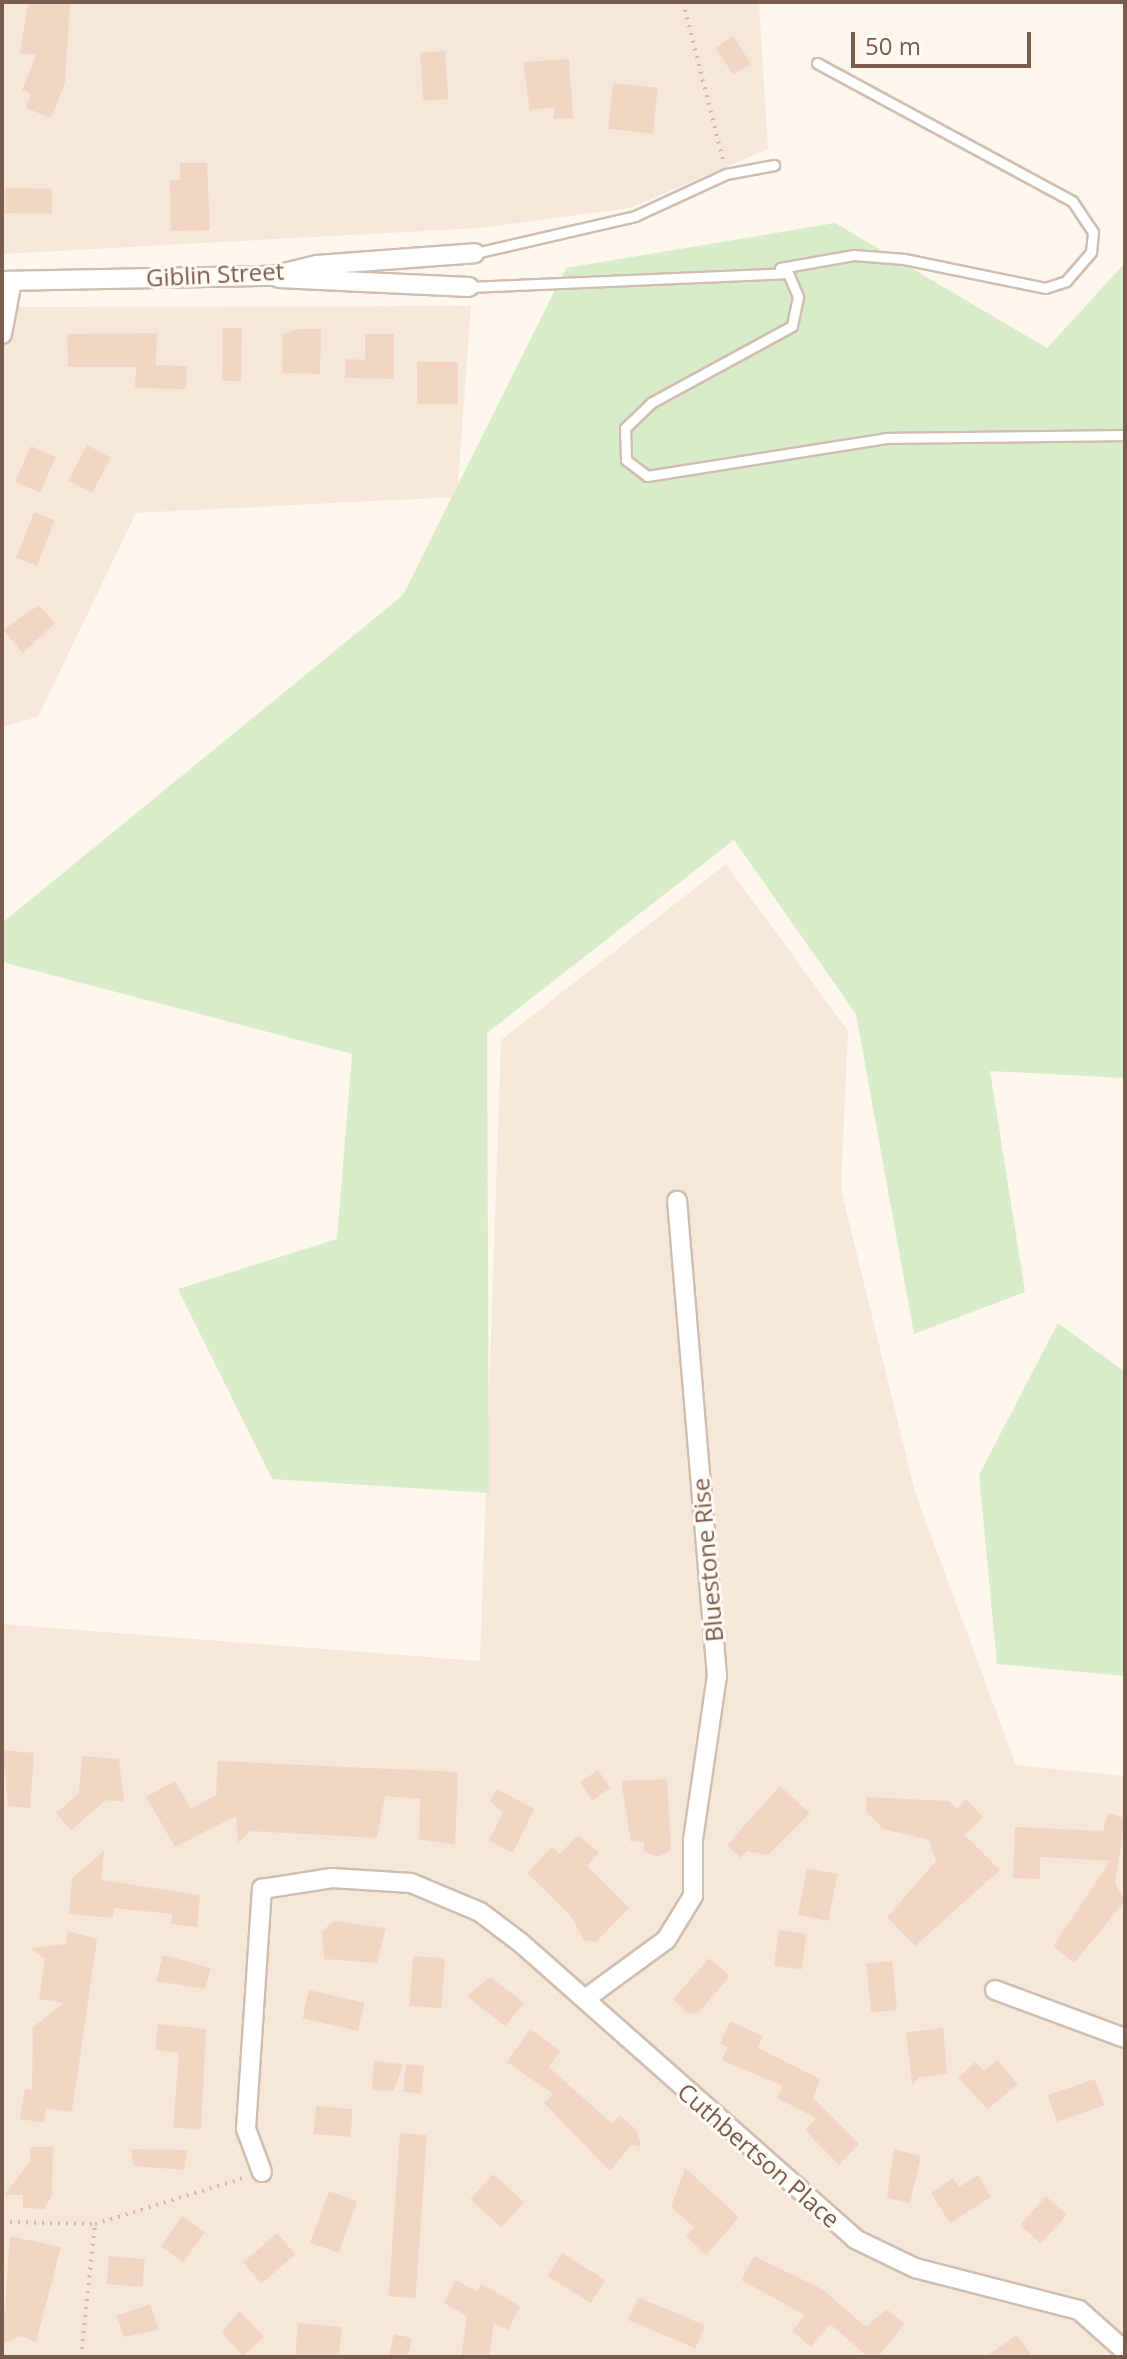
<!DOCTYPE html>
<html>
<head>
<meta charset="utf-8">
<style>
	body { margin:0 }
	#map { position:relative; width:1127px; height:2359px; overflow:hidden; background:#fdf6ec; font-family:"Open Sans",sans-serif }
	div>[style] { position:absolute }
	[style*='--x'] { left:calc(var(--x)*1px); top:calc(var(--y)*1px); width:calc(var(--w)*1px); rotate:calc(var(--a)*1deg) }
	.residential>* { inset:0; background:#f5e8da }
	.green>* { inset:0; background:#d8ecc9 }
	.building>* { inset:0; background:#f3d5c3; transform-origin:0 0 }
	.path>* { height:4px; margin-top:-2px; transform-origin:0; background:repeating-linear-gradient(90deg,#d9b8a5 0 2px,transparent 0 8px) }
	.roads { filter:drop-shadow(2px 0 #d1beb0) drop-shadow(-2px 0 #d1beb0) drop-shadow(0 2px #d1beb0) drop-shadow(0 -2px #d1beb0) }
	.lane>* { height:9px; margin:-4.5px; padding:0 4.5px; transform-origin:4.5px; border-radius:4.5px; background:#fff }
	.street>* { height:18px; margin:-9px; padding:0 9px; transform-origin:9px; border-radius:9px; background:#fff }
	span { translate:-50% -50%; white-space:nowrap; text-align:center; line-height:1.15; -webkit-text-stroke:6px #fffaf3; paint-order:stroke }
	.street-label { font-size:24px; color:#7a5c4d }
	.frame { position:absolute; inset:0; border:4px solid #7a5c4d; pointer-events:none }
	.scale { position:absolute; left:851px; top:32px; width:180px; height:36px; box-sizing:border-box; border:4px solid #7a5c4d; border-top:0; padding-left:10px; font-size:24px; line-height:28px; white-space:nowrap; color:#7a5c4d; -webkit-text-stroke:6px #fffaf3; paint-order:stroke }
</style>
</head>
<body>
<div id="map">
	<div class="residential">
		<div style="clip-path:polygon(2px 2px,759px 2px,768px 149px,630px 208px,479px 228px,2px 254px)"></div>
		<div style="clip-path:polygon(471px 306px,457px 497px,136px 513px,38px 717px,2px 727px,2px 307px)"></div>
		<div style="clip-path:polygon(726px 864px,848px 1031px,841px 1189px,915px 1492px,1016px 1765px,1125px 1776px,1125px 2357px,2px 2357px,2px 1624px,480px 1661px,501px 1040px)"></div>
	</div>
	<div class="green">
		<div style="clip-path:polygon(835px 223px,1047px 348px,1125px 263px,1125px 1078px,990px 1071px,1025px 1292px,914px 1334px,856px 1014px,734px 840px,487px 1033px,489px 1493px,272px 1479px,178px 1289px,337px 1239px,352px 1054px,2px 962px,2px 923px,403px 595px,566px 268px)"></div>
		<div style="clip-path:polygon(1058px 1323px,1125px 1372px,1125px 1676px,997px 1664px,979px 1475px)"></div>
	</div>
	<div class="building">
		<div style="clip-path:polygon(28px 2px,70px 2px,65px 83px,51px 118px,26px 108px,31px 94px,22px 90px,36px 55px,20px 53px)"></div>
		<div style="left:733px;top:36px;width:33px;height:21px;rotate:57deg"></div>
		<div style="left:445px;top:51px;width:48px;height:25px;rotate:86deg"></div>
		<div style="clip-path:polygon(569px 59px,573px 118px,554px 119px,554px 107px,530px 110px,523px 62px)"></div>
		<div style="left:613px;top:83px;width:45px;height:46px;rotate:6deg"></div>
		<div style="clip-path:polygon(180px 163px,207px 163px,210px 230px,171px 231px,170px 180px,180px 180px)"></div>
		<div style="left:5px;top:188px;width:47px;height:25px;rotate:1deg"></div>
		<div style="left:242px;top:328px;width:53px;height:19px;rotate:91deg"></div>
		<div style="clip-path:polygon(299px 329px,321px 329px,320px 374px,282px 373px,283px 334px)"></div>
		<div style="clip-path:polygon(157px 333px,156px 365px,187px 366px,186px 389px,135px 388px,136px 367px,68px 367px,67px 334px)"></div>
		<div style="clip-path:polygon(365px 334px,394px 334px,394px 379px,345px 378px,346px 359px,365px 360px)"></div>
		<div style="left:417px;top:362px;width:41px;height:42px"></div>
		<div style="left:87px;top:445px;width:27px;height:40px;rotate:28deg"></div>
		<div style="left:31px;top:446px;width:27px;height:39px;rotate:24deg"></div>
		<div style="left:34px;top:512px;width:22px;height:49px;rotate:21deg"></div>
		<div style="clip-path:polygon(39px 605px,55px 623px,23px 653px,3px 630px)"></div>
		<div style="clip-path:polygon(3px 1750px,34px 1753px,30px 1808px,8px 1806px)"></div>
		<div style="clip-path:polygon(82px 1756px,119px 1759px,124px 1802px,106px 1800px,71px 1830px,56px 1813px,79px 1793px)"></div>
		<div style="clip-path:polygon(218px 1761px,458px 1772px,455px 1845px,419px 1839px,420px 1799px,385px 1796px,377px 1838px,250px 1831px,238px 1843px,236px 1816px,175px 1847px,146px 1797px,175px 1781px,191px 1809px,216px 1795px)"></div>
		<div style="left:598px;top:1770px;width:22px;height:22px;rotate:56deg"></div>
		<div style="clip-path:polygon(667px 1779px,671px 1850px,658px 1857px,644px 1852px,644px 1841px,631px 1842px,621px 1781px)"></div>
		<div style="clip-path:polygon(780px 1786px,810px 1813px,768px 1855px,747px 1851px,741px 1858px,727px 1845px)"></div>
		<div style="clip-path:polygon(497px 1789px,534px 1809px,513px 1853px,489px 1840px,503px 1813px,490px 1801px)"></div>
		<div style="clip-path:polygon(867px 1797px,949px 1801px,957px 1809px,966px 1799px,983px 1817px,965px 1835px,1000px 1870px,915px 1946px,887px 1917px,936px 1861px,929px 1840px,883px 1829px,866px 1811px)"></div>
		<div style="clip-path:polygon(1108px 1813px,1125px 1818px,1115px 1884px,1125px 1901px,1074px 1963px,1053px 1946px,1110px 1861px,1040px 1857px,1040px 1879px,1013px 1878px,1015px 1827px,1103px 1831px)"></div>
		<div style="clip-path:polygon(578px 1835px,599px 1853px,587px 1866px,629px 1908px,596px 1942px,584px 1940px,570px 1915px,527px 1873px,552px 1847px,560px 1854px)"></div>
		<div style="clip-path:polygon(104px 1851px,101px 1880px,200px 1895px,197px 1927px,171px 1924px,172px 1914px,114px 1908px,113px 1918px,69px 1914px,72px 1878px)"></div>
		<div style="left:807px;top:1868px;width:31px;height:48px;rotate:11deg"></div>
		<div style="clip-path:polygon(334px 1921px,386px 1928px,377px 1963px,324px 1959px,322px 1931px)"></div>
		<div style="left:779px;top:1930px;width:28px;height:36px;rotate:8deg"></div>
		<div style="clip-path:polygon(68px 1931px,97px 1939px,72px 2112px,46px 2108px,44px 2123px,20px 2119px,25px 2089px,32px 2090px,33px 2027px,64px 2003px,39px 1999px,45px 1959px,30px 1948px,66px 1944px)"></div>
		<div style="clip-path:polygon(163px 1955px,211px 1968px,205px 1989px,156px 1981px)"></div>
		<div style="left:413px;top:1956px;width:32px;height:50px;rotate:4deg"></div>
		<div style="clip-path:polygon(709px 1958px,730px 1976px,699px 2012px,689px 2014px,673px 1999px)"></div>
		<div style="left:892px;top:1961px;width:49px;height:26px;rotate:84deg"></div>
		<div style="clip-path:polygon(490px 1977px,524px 2003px,505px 2026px,467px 1996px)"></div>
		<div style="left:309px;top:1990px;width:57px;height:29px;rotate:13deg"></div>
		<div style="clip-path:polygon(730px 2021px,763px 2036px,758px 2048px,820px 2079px,813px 2098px,859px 2144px,839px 2165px,805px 2130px,816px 2118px,777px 2098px,783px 2086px,722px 2060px,728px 2047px,720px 2044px)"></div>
		<div style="clip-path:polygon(158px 2024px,206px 2029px,201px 2130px,173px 2127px,179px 2053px,155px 2050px)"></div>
		<div style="clip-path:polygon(943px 2028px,947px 2074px,920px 2077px,912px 2085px,906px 2032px)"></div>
		<div style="clip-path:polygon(530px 2029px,560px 2051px,549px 2067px,612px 2124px,619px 2115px,637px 2130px,641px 2147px,631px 2145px,610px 2171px,544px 2103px,553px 2094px,507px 2062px)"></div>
		<div style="clip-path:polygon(997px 2060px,1018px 2084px,988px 2109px,958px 2078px,975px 2062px,984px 2071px)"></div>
		<div style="clip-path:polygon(374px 2061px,403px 2064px,394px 2091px,372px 2090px)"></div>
		<div style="left:406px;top:2064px;width:18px;height:28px;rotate:6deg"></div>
		<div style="left:1095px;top:2079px;width:28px;height:50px;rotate:71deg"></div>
		<div style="left:316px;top:2106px;width:37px;height:28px;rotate:5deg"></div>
		<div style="left:400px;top:2133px;width:27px;height:164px;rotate:4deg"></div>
		<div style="clip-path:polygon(30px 2147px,53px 2147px,52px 2196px,44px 2209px,23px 2208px,23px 2195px,4px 2195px,30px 2161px)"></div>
		<div style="clip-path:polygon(131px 2149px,187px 2150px,184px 2170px,134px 2166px)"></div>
		<div style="clip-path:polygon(894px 2149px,921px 2156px,910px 2203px,887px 2198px)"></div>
		<div style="clip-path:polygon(685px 2168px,739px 2217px,706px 2255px,686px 2236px,694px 2227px,671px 2207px)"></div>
		<div style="left:493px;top:2174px;width:42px;height:34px;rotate:42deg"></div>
		<div style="clip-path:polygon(978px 2175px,991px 2197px,950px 2223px,931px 2193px,953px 2178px,959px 2187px)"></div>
		<div style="left:329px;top:2191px;width:30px;height:55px;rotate:20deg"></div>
		<div style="left:1046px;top:2196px;width:28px;height:39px;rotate:42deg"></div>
		<div style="left:182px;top:2216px;width:28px;height:37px;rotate:35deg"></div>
		<div style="left:277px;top:2233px;width:28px;height:45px;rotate:49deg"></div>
		<div style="clip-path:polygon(10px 2236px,61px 2247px,36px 2342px,21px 2336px,2px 2344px)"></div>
		<div style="left:562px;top:2253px;width:51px;height:27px;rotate:32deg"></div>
		<div style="left:109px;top:2256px;width:36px;height:28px;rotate:5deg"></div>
		<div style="clip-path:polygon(754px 2256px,822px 2289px,866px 2327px,887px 2309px,905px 2324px,878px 2357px,868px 2357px,830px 2324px,811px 2347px,792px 2331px,805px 2315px,741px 2280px)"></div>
		<div style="clip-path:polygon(456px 2280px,477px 2292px,481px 2284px,520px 2306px,508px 2330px,494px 2323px,489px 2357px,461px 2357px,467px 2316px,444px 2303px)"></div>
		<div style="left:638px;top:2297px;width:73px;height:25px;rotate:23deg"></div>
		<div style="clip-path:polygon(150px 2304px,159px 2330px,124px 2337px,116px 2316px)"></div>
		<div style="clip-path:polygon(239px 2311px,264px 2337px,243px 2356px,222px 2333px)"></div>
		<div style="clip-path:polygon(298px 2323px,342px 2327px,339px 2354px,295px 2357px)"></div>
		<div style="clip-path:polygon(394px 2334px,412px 2338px,408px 2357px,388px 2357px)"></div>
		<div style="clip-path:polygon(1017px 2335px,1033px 2357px,985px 2357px)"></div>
	</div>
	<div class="path">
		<div style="--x:683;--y:2;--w:163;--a:75.8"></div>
		<div style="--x:2;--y:2222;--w:93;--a:1.2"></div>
		<div style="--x:95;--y:2224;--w:156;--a:-17.2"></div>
		<div style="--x:81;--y:2357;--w:134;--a:-84"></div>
	</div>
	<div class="roads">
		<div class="lane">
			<div style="--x:475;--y:253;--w:164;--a:-13"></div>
			<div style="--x:635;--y:216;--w:100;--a:-24.8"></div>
			<div style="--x:726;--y:174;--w:49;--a:-10.6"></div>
			<div style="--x:780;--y:268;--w:75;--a:-10"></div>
			<div style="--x:854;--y:255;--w:50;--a:4.6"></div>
			<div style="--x:904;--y:259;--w:144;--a:11.6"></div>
			<div style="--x:1045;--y:288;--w:22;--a:-18"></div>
			<div style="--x:1066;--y:281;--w:38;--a:-49"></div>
			<div style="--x:1091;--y:252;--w:20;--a:-84"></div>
			<div style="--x:1093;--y:232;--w:37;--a:-124"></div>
			<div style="--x:1072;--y:201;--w:290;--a:-151.6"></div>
			<div style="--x:469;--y:287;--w:319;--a:-2.5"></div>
			<div style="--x:788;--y:273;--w:26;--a:67"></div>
			<div style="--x:798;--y:297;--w:30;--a:102"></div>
			<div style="--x:792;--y:326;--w:161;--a:151.4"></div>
			<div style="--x:651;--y:403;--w:36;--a:136"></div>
			<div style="--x:625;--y:428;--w:32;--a:88"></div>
			<div style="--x:626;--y:460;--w:26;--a:37"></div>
			<div style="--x:647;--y:476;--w:242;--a:-9"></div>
			<div style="--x:886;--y:438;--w:239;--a:-0.7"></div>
		</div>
		<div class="street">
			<div style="--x:279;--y:278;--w:190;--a:2.7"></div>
			<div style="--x:2;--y:281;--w:270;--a:-1.1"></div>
			<div style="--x:272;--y:276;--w:46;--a:-13.7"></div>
			<div style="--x:317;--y:265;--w:158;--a:-4.3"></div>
			<div style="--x:2;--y:334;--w:54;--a:-79.3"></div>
			<div style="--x:995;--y:1990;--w:139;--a:20.3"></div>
			<div style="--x:585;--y:1999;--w:100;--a:-36.1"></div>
			<div style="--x:666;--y:1940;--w:52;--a:-58.5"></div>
			<div style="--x:693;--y:1896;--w:56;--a:-90"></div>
			<div style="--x:693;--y:1840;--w:166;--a:-81.7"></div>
			<div style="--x:717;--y:1676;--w:477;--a:-94.8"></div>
			<div style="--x:262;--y:2172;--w:46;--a:-110.4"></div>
			<div style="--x:246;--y:2129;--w:241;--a:-86.2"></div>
			<div style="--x:262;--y:1889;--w:71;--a:-8.9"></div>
			<div style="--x:332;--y:1878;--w:79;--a:3.6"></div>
			<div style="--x:411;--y:1883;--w:75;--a:22.8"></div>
			<div style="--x:480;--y:1912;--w:51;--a:37.1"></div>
			<div style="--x:521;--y:1943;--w:446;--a:41.5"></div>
			<div style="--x:855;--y:2239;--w:67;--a:25.8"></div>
			<div style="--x:915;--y:2268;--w:169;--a:14.4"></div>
			<div style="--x:1079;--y:2310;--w:62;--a:41.7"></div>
		</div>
	</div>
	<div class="street-label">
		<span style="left:215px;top:274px;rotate:-3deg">Giblin Street</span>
		<span style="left:707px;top:1560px;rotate:-95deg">Bluestone Rise</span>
		<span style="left:759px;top:2155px;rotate:41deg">Cuthbertson Place</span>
	</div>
	<div class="frame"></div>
	<div class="scale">50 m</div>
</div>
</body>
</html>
